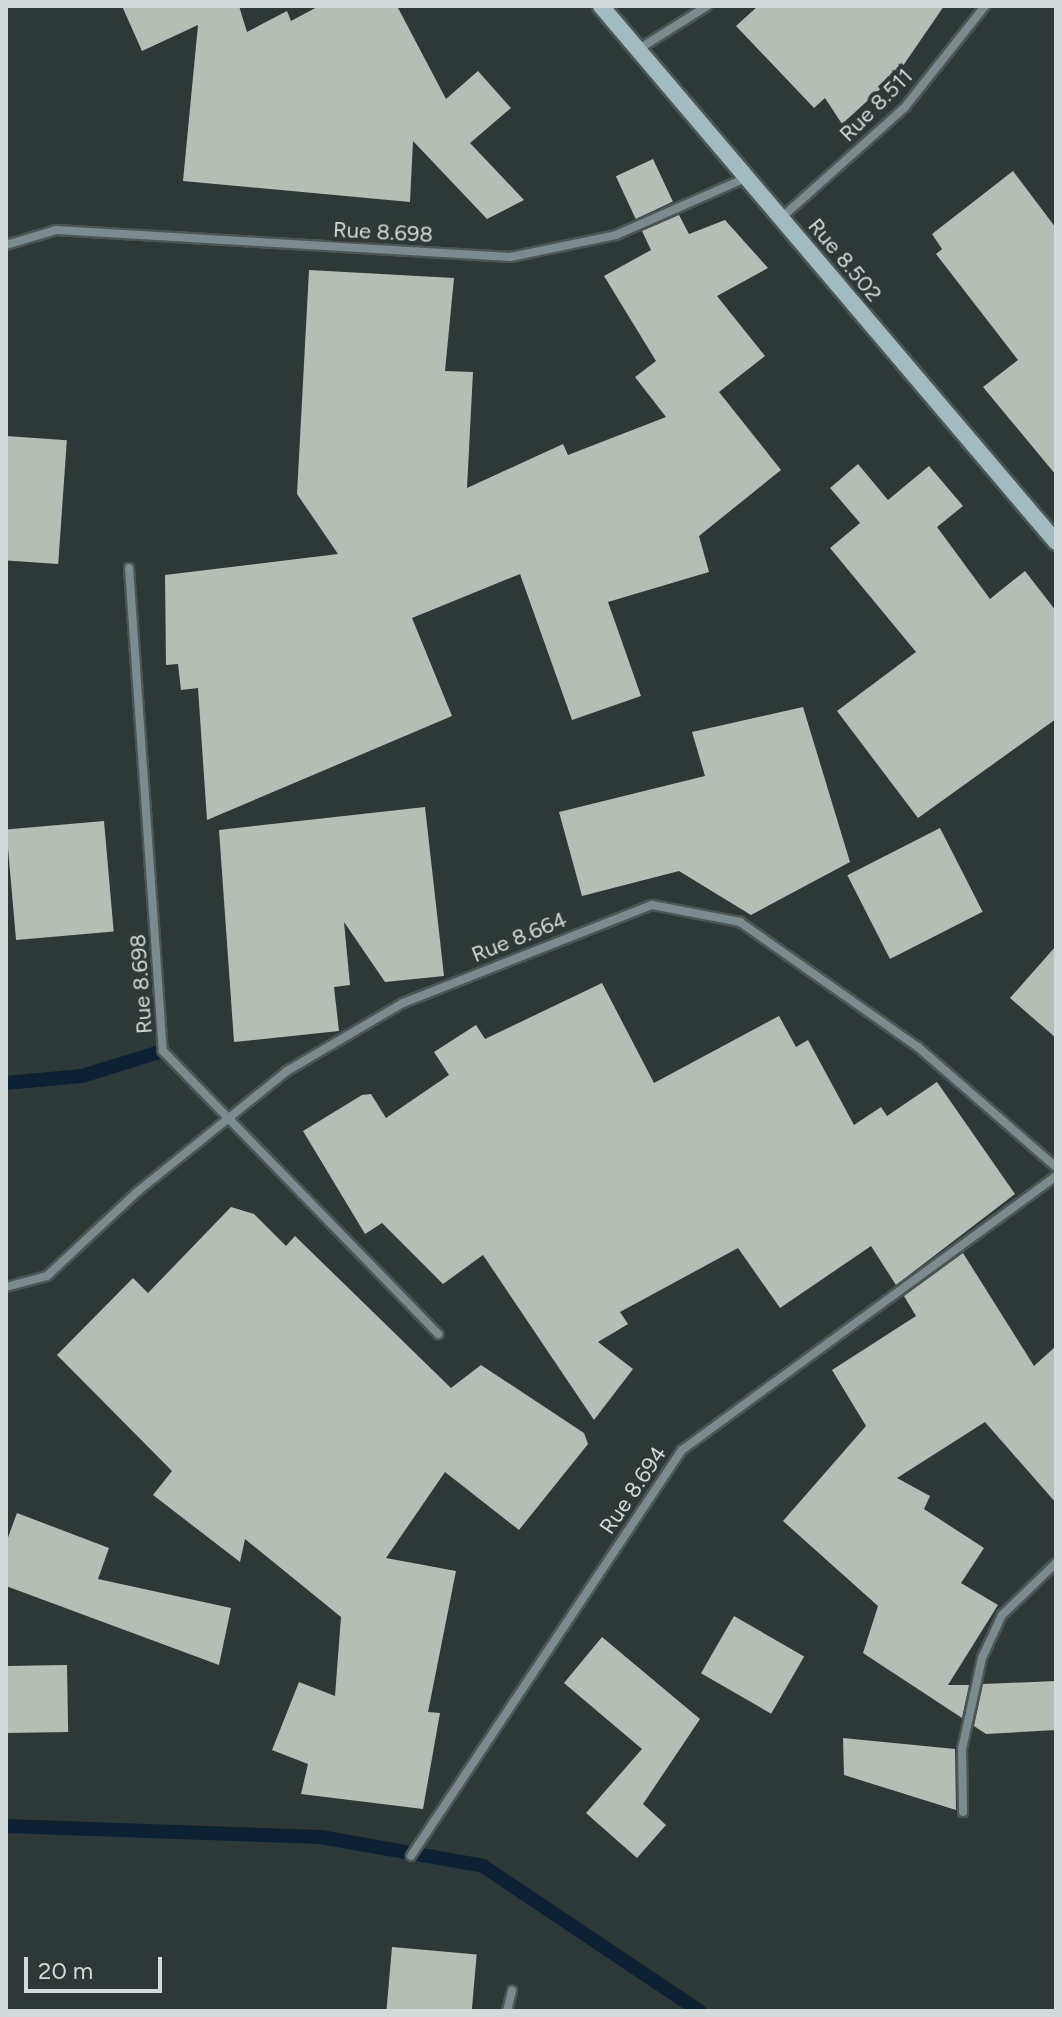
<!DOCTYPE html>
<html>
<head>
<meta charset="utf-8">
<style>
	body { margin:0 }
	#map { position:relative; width:1062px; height:2017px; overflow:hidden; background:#2e3937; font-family:Figtree,sans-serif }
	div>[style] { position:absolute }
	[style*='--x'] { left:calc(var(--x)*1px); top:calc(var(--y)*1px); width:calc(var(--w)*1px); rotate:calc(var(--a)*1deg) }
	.stream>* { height:14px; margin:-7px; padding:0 7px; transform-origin:7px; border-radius:7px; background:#0d2134 }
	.building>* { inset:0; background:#b5beb5; transform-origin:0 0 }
	.roads { filter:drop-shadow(2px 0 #4c5654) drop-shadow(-2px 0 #4c5654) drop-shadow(0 2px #4c5654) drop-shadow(0 -2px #4c5654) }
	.minor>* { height:8px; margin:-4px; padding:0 4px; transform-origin:4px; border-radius:4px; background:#7b8b8f }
	.secondary>* { height:16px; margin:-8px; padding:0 8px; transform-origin:8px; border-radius:8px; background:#a1bbc1 }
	span { translate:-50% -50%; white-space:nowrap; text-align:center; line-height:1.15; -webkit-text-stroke:8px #2e3937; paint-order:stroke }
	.street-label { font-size:22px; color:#d3dad9 }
	.frame { position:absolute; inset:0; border:8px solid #d3dad9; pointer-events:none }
	.scale { position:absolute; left:24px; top:1957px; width:138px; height:36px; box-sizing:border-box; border:4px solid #d3dad9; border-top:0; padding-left:10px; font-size:24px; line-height:28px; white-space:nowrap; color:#d3dad9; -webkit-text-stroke:6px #2e3937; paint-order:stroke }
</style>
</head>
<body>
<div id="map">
	<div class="stream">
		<div style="--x:6;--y:1083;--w:76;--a:-5.3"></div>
		<div style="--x:82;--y:1076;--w:85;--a:-17.2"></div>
		<div style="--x:6;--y:1826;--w:315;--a:2"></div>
		<div style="--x:321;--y:1837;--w:165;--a:10.1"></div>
		<div style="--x:483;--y:1866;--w:261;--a:33.8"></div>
	</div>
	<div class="building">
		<div style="clip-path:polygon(122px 6px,239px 6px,247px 32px,287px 11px,291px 21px,319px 6px,397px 6px,446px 99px,478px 71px,511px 108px,470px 143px,524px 200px,487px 219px,413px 141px,410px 202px,183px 181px,198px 25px,142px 51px)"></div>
		<div style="clip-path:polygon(758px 6px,944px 6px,898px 73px,842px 124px,825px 98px,814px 108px,736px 26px)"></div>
		<div style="left:653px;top:159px;width:47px;height:41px;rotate:65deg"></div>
		<div style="clip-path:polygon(1013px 171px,1056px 228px,1056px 475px,983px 387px,1018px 360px,936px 254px,942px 249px,932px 234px)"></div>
		<div style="clip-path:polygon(679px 215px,689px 234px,725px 220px,768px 268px,717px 296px,765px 356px,719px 392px,781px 470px,699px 536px,709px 572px,608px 602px,641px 696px,572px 720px,520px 574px,412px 618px,452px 716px,207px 820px,198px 688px,181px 690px,178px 664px,166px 665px,165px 575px,338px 554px,297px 494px,309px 270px,454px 278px,445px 371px,473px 372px,467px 488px,563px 444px,568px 455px,666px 417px,635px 377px,656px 361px,604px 276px,651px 250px,642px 231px)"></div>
		<div style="left:6px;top:436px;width:61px;height:124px;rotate:4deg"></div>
		<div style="clip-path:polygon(858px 464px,888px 500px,929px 466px,963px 506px,937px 527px,990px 599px,1025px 571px,1056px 611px,1056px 719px,918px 818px,837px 711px,916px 652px,830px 548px,860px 523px,830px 488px)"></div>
		<div style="clip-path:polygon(803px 707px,850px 862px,751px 915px,679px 871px,582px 896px,559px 812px,705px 776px,692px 732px)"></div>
		<div style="clip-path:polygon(425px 807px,444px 976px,385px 982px,344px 922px,350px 985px,334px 987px,339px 1031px,234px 1042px,219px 830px)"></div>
		<div style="left:104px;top:821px;width:111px;height:98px;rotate:85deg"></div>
		<div style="left:940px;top:828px;width:94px;height:104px;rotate:63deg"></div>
		<div style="clip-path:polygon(1056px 946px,1056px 1038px,1010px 998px)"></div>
		<div style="clip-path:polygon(602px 983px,654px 1083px,779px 1016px,796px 1047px,808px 1040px,854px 1125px,881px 1107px,887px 1116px,937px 1082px,1015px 1194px,896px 1285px,871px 1246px,780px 1308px,738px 1248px,620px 1312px,628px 1324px,598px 1342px,633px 1369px,594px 1420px,483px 1255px,443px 1284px,382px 1223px,365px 1234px,303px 1131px,362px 1095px,371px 1094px,386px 1118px,449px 1075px,434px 1052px,476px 1025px,485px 1039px)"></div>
		<div style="clip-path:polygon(231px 1207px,254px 1214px,286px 1246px,295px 1236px,451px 1388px,481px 1365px,584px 1433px,588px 1444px,519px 1530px,445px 1472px,386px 1558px,456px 1571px,428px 1712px,440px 1713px,423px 1809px,301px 1794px,308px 1764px,272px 1750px,299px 1682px,335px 1696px,341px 1617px,245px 1539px,240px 1562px,153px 1495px,172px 1471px,57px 1355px,133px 1278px,148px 1293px)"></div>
		<div style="clip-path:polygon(963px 1253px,1034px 1366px,1056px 1346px,1056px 1503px,985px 1422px,897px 1478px,930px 1496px,924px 1509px,984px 1548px,961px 1583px,998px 1605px,948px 1685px,969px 1685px,962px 1718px,863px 1653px,878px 1606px,783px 1521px,866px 1426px,832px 1370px,916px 1316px,904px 1296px)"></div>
		<div style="clip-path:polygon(17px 1513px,109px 1548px,98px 1579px,231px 1608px,219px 1665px,6px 1586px,6px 1543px)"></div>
		<div style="left:734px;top:1616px;width:81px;height:66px;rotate:30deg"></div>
		<div style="clip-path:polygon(602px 1637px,700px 1719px,643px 1804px,666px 1825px,637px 1858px,586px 1813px,642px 1749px,564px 1683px)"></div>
		<div style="left:67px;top:1665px;width:67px;height:61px;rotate:89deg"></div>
		<div style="clip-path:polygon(1056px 1681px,1056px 1730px,986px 1734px,974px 1726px,983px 1684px)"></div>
		<div style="clip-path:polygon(843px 1738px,955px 1749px,956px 1810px,844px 1775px)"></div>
		<div style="left:392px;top:1947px;width:85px;height:64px;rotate:5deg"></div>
	</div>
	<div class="roads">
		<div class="minor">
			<div style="--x:639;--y:49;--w:80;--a:-32.3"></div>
			<div style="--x:781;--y:218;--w:166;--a:-41.8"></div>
			<div style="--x:905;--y:107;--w:129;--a:-51.6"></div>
			<div style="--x:6;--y:245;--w:52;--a:-16.7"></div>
			<div style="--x:56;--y:230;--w:455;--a:3.4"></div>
			<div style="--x:510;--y:257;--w:108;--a:-11.7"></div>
			<div style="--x:616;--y:235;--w:142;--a:-23.7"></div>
			<div style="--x:129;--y:568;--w:484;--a:86"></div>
			<div style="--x:163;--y:1051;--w:395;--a:45.8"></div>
			<div style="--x:6;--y:1287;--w:42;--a:-15"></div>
			<div style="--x:47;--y:1276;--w:123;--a:-43"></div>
			<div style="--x:137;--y:1192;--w:193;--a:-38.9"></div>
			<div style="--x:287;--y:1071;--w:134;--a:-30.4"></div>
			<div style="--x:403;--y:1003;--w:268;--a:-21.5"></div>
			<div style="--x:652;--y:905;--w:90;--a:10.9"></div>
			<div style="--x:740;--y:922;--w:218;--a:35.1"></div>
			<div style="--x:918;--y:1047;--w:183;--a:41"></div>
			<div style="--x:963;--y:1812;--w:63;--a:-90.9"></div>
			<div style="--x:962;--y:1749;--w:93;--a:-77.6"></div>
			<div style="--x:982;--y:1658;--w:47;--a:-65.1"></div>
			<div style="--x:1002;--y:1615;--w:75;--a:-43.9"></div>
			<div style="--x:411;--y:1856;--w:488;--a:-56.3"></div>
			<div style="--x:682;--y:1450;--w:464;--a:-36.2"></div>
			<div style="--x:507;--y:2011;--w:21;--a:-76"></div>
		</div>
		<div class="secondary">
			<div style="--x:601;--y:6;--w:703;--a:49.67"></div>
		</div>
	</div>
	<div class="street-label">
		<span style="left:876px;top:105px;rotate:-45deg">Rue 8.511</span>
		<span style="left:383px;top:232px;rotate:3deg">Rue 8.698</span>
		<span style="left:845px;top:260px;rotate:50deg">Rue 8.502</span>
		<span style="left:519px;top:937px;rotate:-22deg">Rue 8.664</span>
		<span style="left:141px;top:984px;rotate:-94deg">Rue 8.698</span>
		<span style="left:633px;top:1490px;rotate:-56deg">Rue 8.694</span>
	</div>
	<div class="frame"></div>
	<div class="scale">20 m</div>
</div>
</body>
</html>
